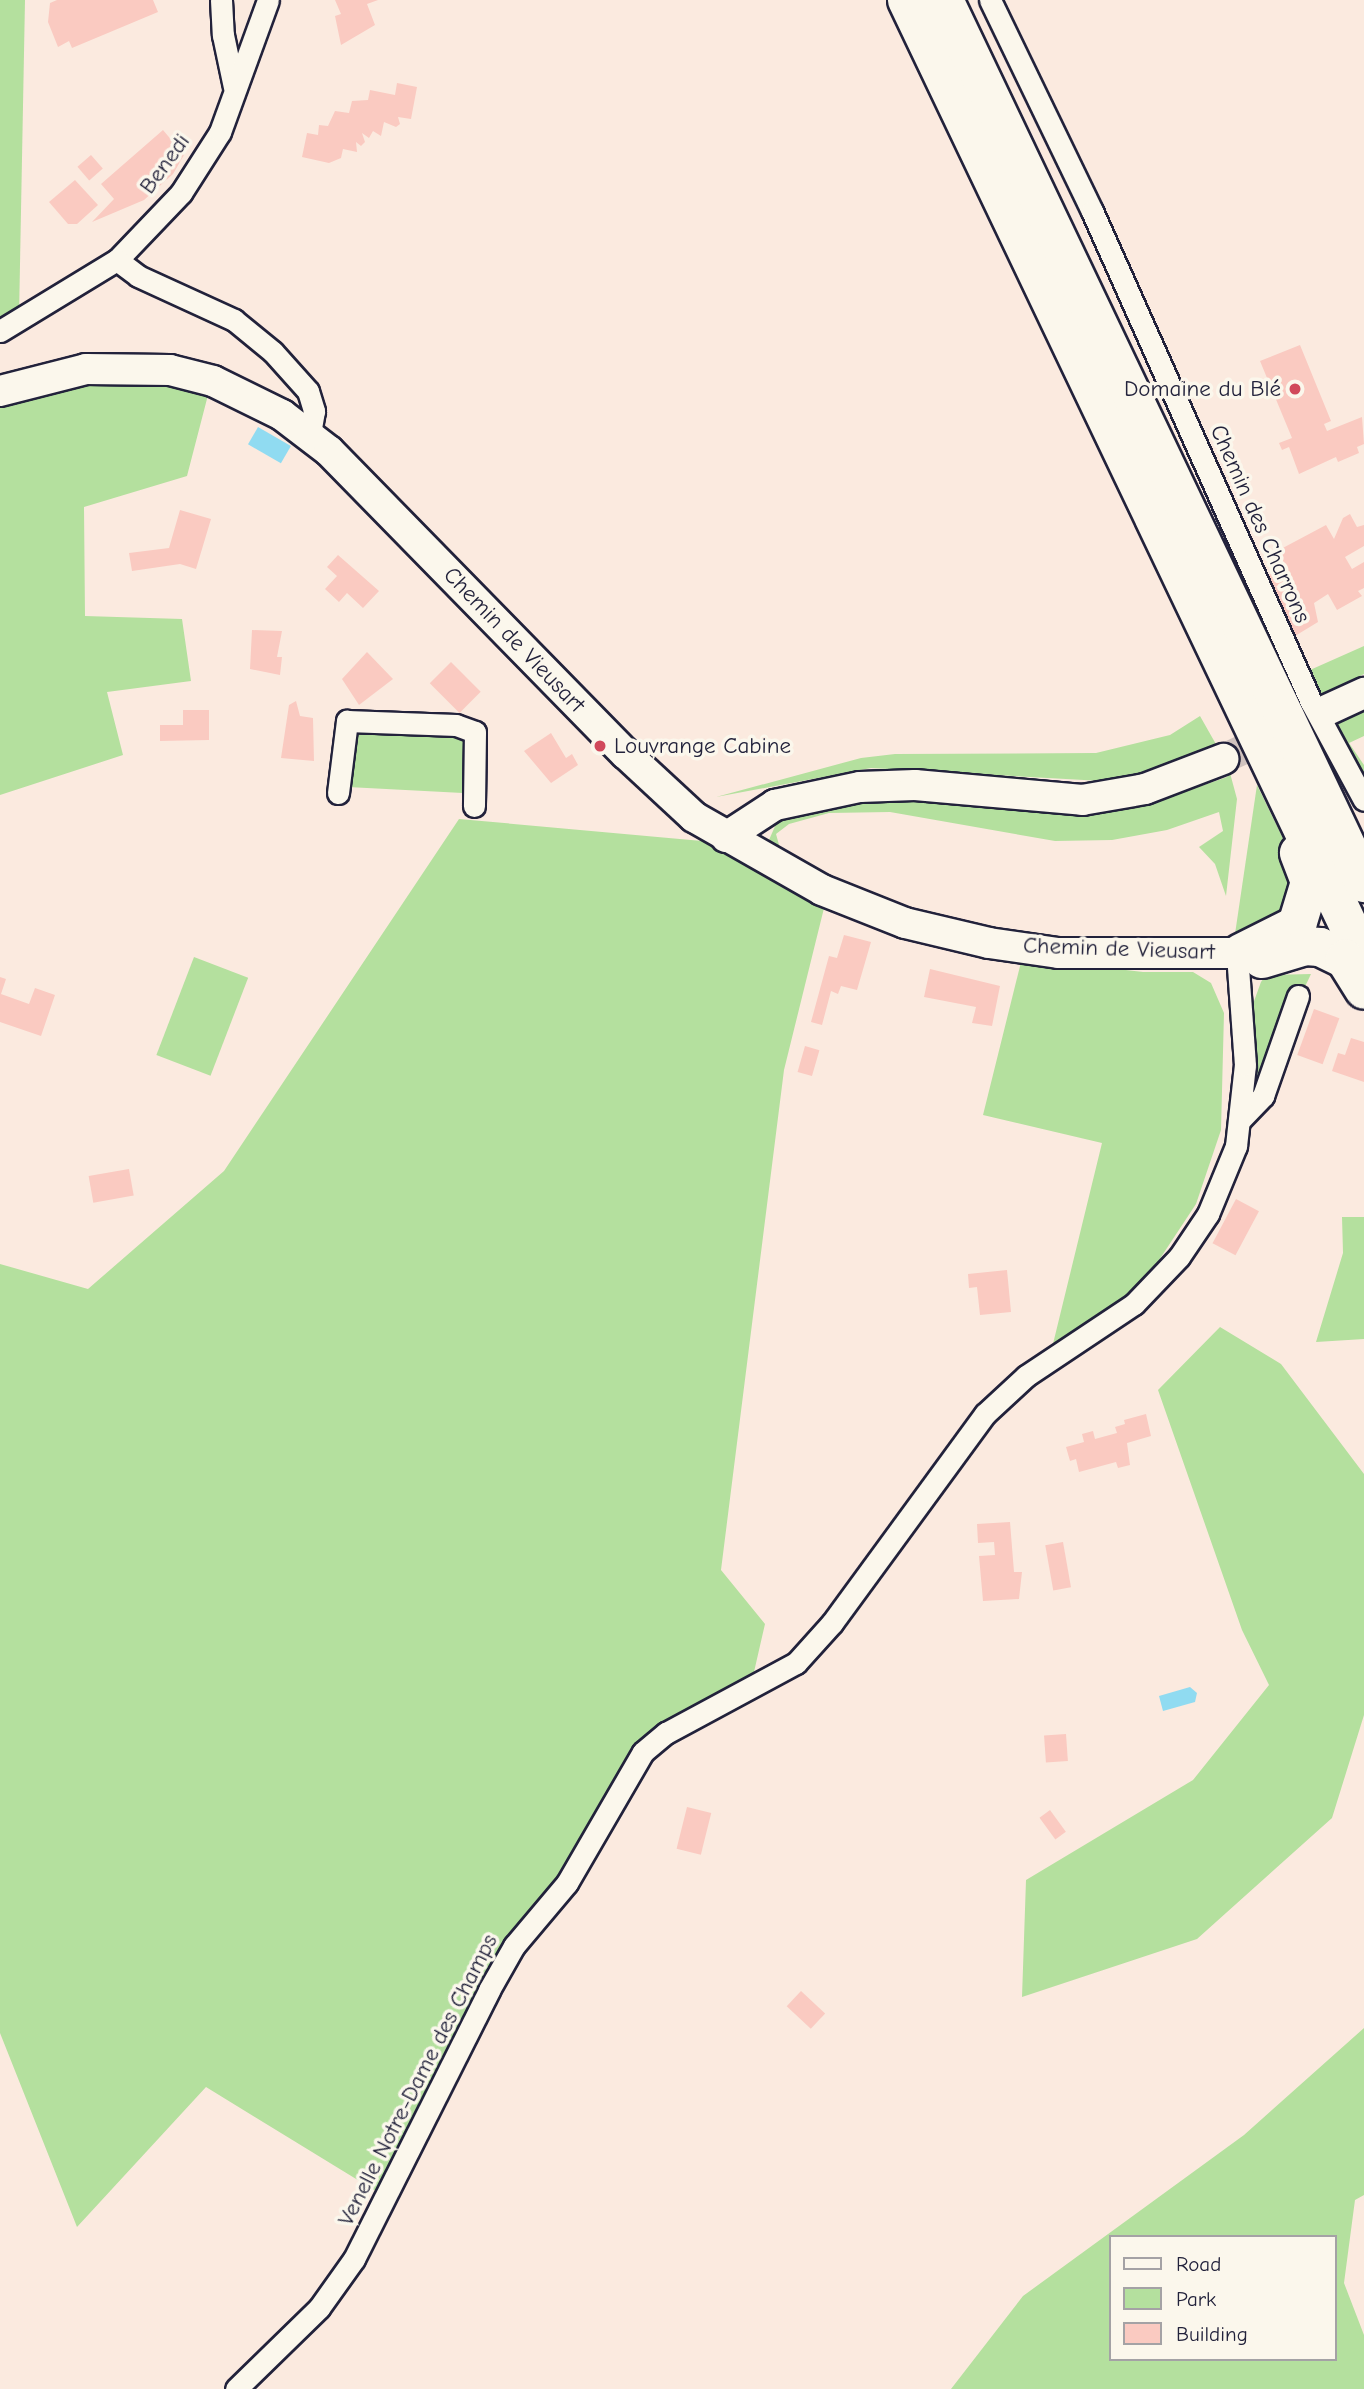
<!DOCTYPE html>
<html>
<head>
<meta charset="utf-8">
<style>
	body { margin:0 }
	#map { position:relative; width:1364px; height:2389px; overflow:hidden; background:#fbeadf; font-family:"Comic Neue",sans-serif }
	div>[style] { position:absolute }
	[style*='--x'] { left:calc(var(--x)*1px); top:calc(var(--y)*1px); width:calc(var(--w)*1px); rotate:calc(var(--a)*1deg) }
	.green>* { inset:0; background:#b4e09e; transform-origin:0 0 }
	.water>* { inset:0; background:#90dbf1; transform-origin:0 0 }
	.building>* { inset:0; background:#facac1; transform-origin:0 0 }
	.secondary-tunnel>* { height:30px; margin-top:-15px; transform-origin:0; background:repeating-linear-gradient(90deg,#d0c2be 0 30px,transparent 0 45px) }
	.roads { filter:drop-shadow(2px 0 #22223b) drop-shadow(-2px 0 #22223b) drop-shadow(0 2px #22223b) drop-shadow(0 -2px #22223b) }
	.street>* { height:21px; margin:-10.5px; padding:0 10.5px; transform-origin:10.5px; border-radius:10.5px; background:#fbf7ec }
	.secondary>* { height:30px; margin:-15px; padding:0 15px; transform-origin:15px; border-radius:15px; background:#fbf7ec }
	.highway>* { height:38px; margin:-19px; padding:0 19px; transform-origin:19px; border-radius:19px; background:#fbf7ec }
	.dots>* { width:19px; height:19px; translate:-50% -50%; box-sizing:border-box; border:4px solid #fbf7ec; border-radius:50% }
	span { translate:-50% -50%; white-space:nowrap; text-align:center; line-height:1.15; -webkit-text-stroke:7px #fbf7ec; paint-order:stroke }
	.street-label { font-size:23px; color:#22223b }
	.poi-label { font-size:23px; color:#22223b }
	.right { translate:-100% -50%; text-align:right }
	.left { translate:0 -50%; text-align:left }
	.legend { position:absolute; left:1109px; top:2235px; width:228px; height:126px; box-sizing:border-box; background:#fbf7ec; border:2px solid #a4a2a5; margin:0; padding:9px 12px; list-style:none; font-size:21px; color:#22223b }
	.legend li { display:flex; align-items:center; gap:14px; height:35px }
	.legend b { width:35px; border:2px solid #a4a2a5 }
</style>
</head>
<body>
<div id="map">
	<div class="green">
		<div style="clip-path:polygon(0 0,25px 0,19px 317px,0 324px)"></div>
		<div style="clip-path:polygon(83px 377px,169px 382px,208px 395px,187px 476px,84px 507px,85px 616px,182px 619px,191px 681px,107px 692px,123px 755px,0 795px,0 407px)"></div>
		<div style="clip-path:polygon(1364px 646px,1364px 674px,1320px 697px,1310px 670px)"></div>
		<div style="clip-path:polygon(1364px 711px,1364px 736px,1349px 743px,1364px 765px,1364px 784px,1333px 723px)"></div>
		<div style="clip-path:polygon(1200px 716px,1217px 746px,1139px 773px,1102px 781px,871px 768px,716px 797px,861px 758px,895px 754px,1096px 753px,1170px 735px)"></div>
		<div style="left:351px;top:728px;width:115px;height:59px;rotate:3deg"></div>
		<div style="clip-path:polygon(1230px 773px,1237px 799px,1226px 896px,1215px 864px,1199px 847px,1223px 831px,1219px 812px,1167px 830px,1112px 840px,1055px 841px,890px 812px,829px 813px,789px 824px,776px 834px,783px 859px,769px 840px,776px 824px,794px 813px,796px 817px,850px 803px,912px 800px,1038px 813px,1096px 813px,1146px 805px,1227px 777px)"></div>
		<div style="clip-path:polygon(1257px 785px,1297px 867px,1298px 908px,1242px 941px,1235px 934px)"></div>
		<div style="clip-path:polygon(459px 819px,713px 842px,826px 900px,784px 1070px,721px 1570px,765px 1624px,754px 1672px,648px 1740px,379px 2193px,206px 2087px,77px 2227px,0 2033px,0 1264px,88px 1289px,224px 1171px)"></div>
		<div style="left:194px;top:957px;width:58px;height:105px;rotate:21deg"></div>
		<div style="clip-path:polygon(1022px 958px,1143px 972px,1193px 972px,1211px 983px,1224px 1013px,1221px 1130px,1196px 1204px,1136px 1295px,1052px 1348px,1102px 1143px,983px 1115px)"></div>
		<div style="clip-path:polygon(1311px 974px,1261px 1080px,1257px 1079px,1253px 1004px,1261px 982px,1266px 975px)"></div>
		<div style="clip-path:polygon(1342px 1217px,1364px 1217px,1364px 1339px,1316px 1342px,1343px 1253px)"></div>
		<div style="clip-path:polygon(1220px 1327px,1281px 1364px,1364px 1474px,1364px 1715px,1332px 1818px,1197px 1939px,1022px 1997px,1026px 1880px,1193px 1780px,1269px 1685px,1242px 1630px,1158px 1390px)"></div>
		<div style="clip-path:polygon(evenodd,1364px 2028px,1364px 2195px,1355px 2200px,1344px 2283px,1364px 2335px,1364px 2389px,951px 2389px,1023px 2296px,1244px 2135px,1364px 2028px,1110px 2237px,1334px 2237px,1334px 2359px,1110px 2359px,1110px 2237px)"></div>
	</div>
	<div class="water">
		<div style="left:258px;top:427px;width:38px;height:20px;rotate:30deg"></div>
		<div style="clip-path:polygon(1190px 1687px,1197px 1693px,1195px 1702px,1163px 1711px,1159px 1696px)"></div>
	</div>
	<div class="building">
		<div style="clip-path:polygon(57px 0,153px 0,158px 12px,72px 48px,69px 41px,58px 47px,48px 22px,50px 3px)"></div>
		<div style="clip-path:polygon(335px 0,378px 0,367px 4px,375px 25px,341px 45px,335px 16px,341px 14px)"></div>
		<div style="clip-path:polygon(397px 83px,417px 87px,411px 119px,398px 117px,400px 124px,396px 127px,384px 122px,381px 136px,373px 131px,369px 138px,362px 133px,365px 142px,361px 146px,356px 142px,357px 152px,343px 149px,341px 158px,329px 163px,302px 157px,307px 133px,318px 135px,319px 125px,328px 126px,335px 111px,349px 113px,352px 101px,368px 100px,370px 90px,395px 95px)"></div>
		<div style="clip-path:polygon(163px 130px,184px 155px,173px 174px,144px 200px,92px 222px,114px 199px,101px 184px)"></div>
		<div style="left:91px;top:155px;width:18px;height:18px;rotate:49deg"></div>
		<div style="clip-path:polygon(75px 180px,98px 205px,77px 224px,68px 224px,49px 202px)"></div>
		<div style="clip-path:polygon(1300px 345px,1331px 421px,1324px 424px,1327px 431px,1362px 417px,1364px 444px,1357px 447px,1359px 453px,1338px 462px,1336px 457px,1299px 474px,1289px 447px,1282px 450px,1279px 443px,1292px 438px,1260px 361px)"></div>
		<div style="clip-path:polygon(180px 510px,211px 519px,196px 569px,180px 564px,132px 571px,129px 553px,169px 548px)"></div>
		<div style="clip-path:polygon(1350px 514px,1357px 527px,1364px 525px,1364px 546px,1345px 557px,1352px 569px,1364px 562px,1364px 588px,1358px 591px,1362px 596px,1337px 610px,1328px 594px,1314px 603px,1318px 622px,1295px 636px,1264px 578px,1285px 566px,1279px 550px,1326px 525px,1334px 539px,1343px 518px)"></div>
		<div style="clip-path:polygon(338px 555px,379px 591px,363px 608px,347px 593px,339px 602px,325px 589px,337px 576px,327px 567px)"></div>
		<div style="clip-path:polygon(252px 630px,282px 631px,277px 657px,282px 657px,280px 675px,250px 669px)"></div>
		<div style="clip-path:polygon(367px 652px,393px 679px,359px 705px,342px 679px)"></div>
		<div style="left:451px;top:662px;width:42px;height:30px;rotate:45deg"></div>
		<div style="clip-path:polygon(296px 701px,300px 716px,313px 718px,314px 761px,281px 758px,289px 705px)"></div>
		<div style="clip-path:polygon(183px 710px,209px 710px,209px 740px,160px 741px,160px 725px,183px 725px)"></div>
		<div style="clip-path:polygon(551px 733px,566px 758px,572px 754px,578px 765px,551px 783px,524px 751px)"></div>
		<div style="clip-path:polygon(844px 935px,871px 942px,857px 990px,841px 986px,838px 994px,831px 991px,822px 1025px,811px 1022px,829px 956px,837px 958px)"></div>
		<div style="clip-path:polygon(930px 969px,1000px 986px,992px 1026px,972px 1023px,976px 1007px,924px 997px)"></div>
		<div style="clip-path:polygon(0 977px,6px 979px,1px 994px,29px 1004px,35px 988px,55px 995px,41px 1036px,0 1022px)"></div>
		<div style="left:1314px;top:1009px;width:27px;height:49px;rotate:20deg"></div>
		<div style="clip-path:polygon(1351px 1038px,1364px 1042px,1364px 1082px,1332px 1071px,1338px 1053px,1345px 1055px)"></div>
		<div style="left:805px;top:1046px;width:15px;height:27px;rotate:16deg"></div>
		<div style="left:129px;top:1169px;width:27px;height:41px;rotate:80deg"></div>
		<div style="left:1236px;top:1199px;width:26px;height:50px;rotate:28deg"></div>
		<div style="clip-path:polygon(1007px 1270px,1011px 1312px,980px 1315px,977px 1287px,969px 1288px,968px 1274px)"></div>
		<div style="clip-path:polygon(1146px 1414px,1151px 1436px,1127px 1443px,1130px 1465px,1118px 1468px,1116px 1462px,1079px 1472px,1076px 1459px,1070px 1461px,1066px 1447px,1084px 1442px,1082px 1434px,1093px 1431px,1095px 1439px,1117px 1433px,1115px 1427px,1125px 1424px,1124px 1420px)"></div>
		<div style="clip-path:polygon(1010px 1522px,1014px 1572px,1022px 1572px,1019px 1599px,983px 1601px,979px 1556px,995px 1555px,994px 1542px,978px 1543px,977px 1524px)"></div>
		<div style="left:1063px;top:1542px;width:46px;height:18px;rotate:80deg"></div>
		<div style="left:1066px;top:1734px;width:27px;height:22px;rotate:86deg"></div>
		<div style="left:687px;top:1807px;width:25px;height:43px;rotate:14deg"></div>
		<div style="left:1050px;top:1810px;width:27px;height:13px;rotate:54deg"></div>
		<div style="left:801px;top:1991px;width:33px;height:21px;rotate:43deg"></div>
	</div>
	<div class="secondary-tunnel">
		<div style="--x:1223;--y:759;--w:115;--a:-25.2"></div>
	</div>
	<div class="roads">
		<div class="street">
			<div style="--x:221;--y:0;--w:35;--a:87"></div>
			<div style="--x:223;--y:35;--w:53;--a:78.1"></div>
			<div style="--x:990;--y:0;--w:234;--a:64.2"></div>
			<div style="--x:1092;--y:211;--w:538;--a:65.96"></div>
			<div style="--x:1311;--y:702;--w:111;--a:61.6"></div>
			<div style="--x:117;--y:260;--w:93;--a:-46.3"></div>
			<div style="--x:181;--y:193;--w:72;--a:-57.4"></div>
			<div style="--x:220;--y:132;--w:140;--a:-70"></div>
			<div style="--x:0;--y:331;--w:137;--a:-31.3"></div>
			<div style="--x:117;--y:260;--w:26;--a:37"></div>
			<div style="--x:138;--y:276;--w:106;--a:24.6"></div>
			<div style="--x:234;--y:320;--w:50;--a:39.4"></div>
			<div style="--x:273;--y:352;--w:52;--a:48.1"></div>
			<div style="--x:308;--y:391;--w:21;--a:73"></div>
			<div style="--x:314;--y:411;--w:23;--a:100"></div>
			<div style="--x:338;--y:793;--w:73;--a:-82.9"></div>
			<div style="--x:347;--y:721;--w:109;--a:2.1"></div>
			<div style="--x:456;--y:725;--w:20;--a:20"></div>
			<div style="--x:475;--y:732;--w:74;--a:90.8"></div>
			<div style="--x:1239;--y:1121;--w:35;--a:-46"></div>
			<div style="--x:1263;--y:1096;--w:106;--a:-70.7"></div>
			<div style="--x:236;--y:2389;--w:116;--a:-44.3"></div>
			<div style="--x:319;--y:2308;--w:60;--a:-54.5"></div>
			<div style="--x:354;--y:2259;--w:301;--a:-63.3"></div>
			<div style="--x:489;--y:1990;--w:51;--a:-60.4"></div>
			<div style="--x:514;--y:1946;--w:82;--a:-49.9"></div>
			<div style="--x:567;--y:1883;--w:151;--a:-59.9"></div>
			<div style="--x:643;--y:1752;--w:30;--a:-40"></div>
			<div style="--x:666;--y:1733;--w:148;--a:-28.3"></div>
			<div style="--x:796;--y:1663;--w:54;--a:-48"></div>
			<div style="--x:832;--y:1623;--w:259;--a:-53.8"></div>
			<div style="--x:985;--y:1414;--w:56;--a:-42.8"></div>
			<div style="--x:1026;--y:1376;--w:130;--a:-33.7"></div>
			<div style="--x:1134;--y:1304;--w:65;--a:-46.2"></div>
			<div style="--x:1179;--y:1257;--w:52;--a:-56"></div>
			<div style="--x:1208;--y:1214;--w:74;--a:-67.6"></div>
			<div style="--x:1236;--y:1146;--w:81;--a:-83.7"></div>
			<div style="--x:1245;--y:1065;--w:112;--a:-94.1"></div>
		</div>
		<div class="secondary">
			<div style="--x:0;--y:391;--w:89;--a:-14.3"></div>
			<div style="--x:86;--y:369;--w:84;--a:0.7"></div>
			<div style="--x:170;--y:370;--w:44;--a:14.3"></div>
			<div style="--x:213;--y:381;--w:77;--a:26.2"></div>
			<div style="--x:282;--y:415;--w:59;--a:37.5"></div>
			<div style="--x:329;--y:451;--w:424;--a:45.6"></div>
			<div style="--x:626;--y:754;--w:93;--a:42.8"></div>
			<div style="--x:694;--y:817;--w:147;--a:29.7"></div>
			<div style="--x:822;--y:890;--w:89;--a:21.7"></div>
			<div style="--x:905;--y:923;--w:86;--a:13.4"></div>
			<div style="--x:989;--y:943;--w:70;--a:8.2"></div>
			<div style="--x:1058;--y:953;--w:183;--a:0"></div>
			<div style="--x:1327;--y:710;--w:41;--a:-24.7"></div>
			<div style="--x:726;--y:837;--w:59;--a:-33.1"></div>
			<div style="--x:775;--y:805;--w:87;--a:-12"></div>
			<div style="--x:860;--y:787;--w:55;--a:-2.1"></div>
			<div style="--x:915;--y:785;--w:168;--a:5.1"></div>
			<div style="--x:1082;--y:800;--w:64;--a:-9.9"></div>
			<div style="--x:1145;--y:789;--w:84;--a:-21"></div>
		</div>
		<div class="highway">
			<div style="--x:907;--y:0;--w:1061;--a:64.5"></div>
			<div style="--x:944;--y:0;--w:978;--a:64.56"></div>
			<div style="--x:1241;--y:953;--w:63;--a:-26.6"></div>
			<div style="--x:1297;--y:925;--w:45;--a:-73.2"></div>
			<div style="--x:1310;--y:882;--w:31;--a:-111"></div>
			<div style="--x:1262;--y:959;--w:45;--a:-16.8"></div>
			<div style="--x:1305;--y:946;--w:15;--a:4"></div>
			<div style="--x:1320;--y:947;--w:28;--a:26"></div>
			<div style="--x:1345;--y:959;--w:36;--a:58"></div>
		</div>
	</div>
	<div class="dots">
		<div style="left:1295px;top:389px;background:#d1495b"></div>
		<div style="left:600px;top:746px;background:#d1495b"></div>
	</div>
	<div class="street-label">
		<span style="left:165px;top:164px;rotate:-54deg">Benedi</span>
		<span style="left:1260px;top:524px;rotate:66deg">Chemin des Charrons</span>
		<span style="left:514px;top:640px;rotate:46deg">Chemin de Vieusart</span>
		<span style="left:1119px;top:949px;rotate:2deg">Chemin de Vieusart</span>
		<span style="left:418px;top:2080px;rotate:-63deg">Venelle Notre-Dame des Champs</span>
	</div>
	<div class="poi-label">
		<span class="right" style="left:1281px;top:389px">Domaine du Blé</span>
		<span class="left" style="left:614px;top:746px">Louvrange Cabine</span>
	</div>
	<ul class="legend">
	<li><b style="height:9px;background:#fbf7ec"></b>Road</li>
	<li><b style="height:19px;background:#b4e09e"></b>Park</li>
	<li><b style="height:19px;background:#facac1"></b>Building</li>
	</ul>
</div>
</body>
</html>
